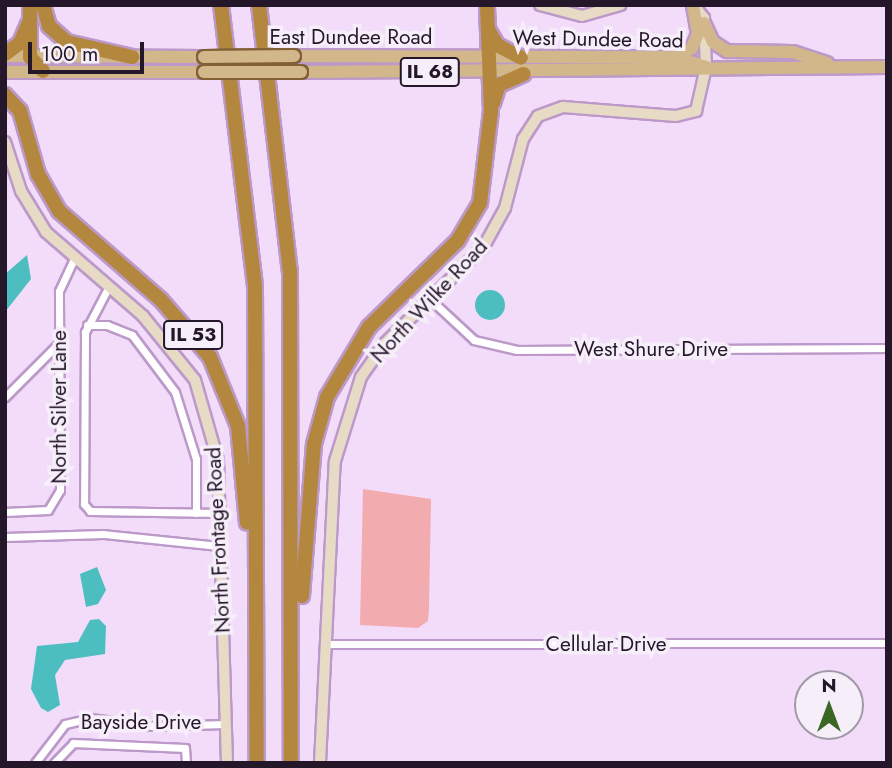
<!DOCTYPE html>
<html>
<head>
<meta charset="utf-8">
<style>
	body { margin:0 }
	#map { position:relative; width:892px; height:768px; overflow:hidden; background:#f2dcfa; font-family:Jost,sans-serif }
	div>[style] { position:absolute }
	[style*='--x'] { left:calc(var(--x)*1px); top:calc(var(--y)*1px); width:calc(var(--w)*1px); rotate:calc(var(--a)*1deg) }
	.green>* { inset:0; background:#f2acaf }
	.water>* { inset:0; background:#4dbebf }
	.round { border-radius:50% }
	.roads { filter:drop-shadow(2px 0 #bc99c9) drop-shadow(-2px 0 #bc99c9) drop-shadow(0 2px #bc99c9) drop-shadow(0 -2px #bc99c9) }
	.street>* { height:7px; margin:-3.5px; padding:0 3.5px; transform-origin:3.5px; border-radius:3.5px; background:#fff }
	.secondary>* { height:10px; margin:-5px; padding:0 5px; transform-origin:5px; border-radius:5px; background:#e8dbc5 }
	.primary>* { height:12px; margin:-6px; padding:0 6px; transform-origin:6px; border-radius:6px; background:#d2b78b }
	.highway>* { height:14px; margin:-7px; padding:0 7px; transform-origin:7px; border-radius:7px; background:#b4873e }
	.bridges { filter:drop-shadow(2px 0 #826037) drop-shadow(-2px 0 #826037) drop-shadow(0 2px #826037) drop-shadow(0 -2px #826037) }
	.primary-bridge>* { height:12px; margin:-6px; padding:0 6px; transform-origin:6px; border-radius:6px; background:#d2b78b }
	span { translate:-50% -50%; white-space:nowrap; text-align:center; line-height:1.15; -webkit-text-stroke:7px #f6eff9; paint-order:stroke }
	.shield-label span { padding:2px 5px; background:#f6eff9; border:2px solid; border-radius:5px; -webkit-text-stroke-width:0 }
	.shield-label { font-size:19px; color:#241729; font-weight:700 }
	.street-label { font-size:21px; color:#241729 }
	.frame { position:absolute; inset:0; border:7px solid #241729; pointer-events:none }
	.north { position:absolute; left:794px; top:670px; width:70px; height:70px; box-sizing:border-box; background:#f6eff9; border:2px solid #a299a6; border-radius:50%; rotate:0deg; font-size:19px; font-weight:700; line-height:28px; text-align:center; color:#241729 }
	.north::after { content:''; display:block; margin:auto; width:24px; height:32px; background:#3b6725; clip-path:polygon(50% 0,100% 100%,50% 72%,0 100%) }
	.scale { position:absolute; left:28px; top:42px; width:116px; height:32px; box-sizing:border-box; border:4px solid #241729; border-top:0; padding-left:9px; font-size:21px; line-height:24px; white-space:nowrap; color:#241729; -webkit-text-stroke:5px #f6eff9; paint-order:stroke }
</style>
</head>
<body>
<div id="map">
	<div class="green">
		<div style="clip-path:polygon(363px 489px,431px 499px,429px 608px,428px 621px,418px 628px,360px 625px)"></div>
	</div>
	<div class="water">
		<div style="clip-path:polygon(27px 255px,31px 279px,5px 312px,5px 274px)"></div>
		<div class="round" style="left:475px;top:290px;width:30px;height:30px"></div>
		<div style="clip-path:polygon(97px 567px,106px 590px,98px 604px,86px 607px,80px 574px)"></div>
		<div style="clip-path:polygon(99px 619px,106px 626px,105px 654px,65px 660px,55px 675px,60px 705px,48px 712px,41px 708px,31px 689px,37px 646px,78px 642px,90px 620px)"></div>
	</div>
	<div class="roads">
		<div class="street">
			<div style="--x:108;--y:288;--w:50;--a:117.6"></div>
			<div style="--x:85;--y:332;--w:172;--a:90.3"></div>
			<div style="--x:84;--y:504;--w:9;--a:49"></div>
			<div style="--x:90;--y:511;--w:130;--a:0.9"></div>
			<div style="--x:431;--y:300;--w:59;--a:42.9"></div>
			<div style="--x:474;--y:340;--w:44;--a:13.1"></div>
			<div style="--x:517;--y:350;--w:370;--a:-0.3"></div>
			<div style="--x:87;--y:325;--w:20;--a:0"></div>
			<div style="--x:107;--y:325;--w:27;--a:22"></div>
			<div style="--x:132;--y:335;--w:71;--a:53"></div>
			<div style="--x:175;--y:392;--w:70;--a:72.6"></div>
			<div style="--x:196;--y:459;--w:54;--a:90"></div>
			<div style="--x:5;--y:397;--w:78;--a:-45"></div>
			<div style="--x:5;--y:512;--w:43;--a:-2.7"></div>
			<div style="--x:48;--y:510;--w:23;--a:-59"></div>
			<div style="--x:60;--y:490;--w:199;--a:-90.3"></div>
			<div style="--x:59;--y:291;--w:33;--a:-65"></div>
			<div style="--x:5;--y:537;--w:98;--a:-1.8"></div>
			<div style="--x:103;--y:534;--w:118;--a:5.9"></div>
			<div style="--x:325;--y:644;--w:562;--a:-0.1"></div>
			<div style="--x:35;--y:763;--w:49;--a:-52.4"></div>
			<div style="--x:65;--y:724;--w:26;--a:-13"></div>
			<div style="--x:90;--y:718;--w:64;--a:7.2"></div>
			<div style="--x:153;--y:726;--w:73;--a:-1.6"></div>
			<div style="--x:54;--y:763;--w:28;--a:-46"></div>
			<div style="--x:73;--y:743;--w:112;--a:2.6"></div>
			<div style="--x:185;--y:748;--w:15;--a:86"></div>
		</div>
		<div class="secondary">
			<div style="--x:540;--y:5;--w:43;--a:14.7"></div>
			<div style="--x:582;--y:16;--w:40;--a:-16"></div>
			<div style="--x:5;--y:142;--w:52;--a:71.9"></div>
			<div style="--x:21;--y:191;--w:48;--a:58.6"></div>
			<div style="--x:46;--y:232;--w:128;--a:40.9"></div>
			<div style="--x:143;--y:316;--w:82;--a:50.9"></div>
			<div style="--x:195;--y:380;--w:83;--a:74"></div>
			<div style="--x:218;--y:460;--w:303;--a:88.3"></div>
			<div style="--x:320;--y:763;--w:302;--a:-87.2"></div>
			<div style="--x:335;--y:461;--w:88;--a:-72.8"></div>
			<div style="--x:361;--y:377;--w:39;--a:-55"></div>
			<div style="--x:383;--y:345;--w:141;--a:-44.4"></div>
			<div style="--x:484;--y:246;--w:43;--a:-61.1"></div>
			<div style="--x:505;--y:208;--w:71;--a:-75.4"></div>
			<div style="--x:523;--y:139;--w:27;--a:-57"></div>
			<div style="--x:538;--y:116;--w:27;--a:-20"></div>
			<div style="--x:563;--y:107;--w:113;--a:4.6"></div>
			<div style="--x:676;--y:116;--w:21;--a:-14"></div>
			<div style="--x:696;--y:111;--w:45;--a:-77.2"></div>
			<div style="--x:706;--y:67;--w:49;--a:-92.3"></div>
			<div style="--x:704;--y:18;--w:16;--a:-128"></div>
		</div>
		<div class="primary">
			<div style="--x:704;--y:23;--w:21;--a:65"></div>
			<div style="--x:713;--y:42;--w:17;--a:33"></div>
			<div style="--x:727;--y:51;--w:66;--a:0.9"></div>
			<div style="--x:793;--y:52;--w:36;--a:18"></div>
			<div style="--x:5;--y:56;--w:199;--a:0.3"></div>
			<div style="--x:294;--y:56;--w:380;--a:0.2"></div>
			<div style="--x:674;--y:57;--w:34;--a:17"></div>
			<div style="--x:676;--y:57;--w:18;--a:-29"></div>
			<div style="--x:692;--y:48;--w:15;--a:-67"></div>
			<div style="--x:698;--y:34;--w:29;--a:-100"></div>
			<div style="--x:5;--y:72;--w:199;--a:0"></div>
			<div style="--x:301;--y:72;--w:586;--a:-0.49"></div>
		</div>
		<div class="highway">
			<div style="--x:30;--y:5;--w:52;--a:90"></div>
			<div style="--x:30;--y:57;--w:19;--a:47"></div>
			<div style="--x:43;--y:5;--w:22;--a:74"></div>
			<div style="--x:49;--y:26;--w:24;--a:42"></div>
			<div style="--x:67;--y:42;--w:67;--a:13"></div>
			<div style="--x:221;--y:5;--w:284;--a:83.1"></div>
			<div style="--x:255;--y:287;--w:476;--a:89.8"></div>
			<div style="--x:259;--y:5;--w:268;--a:83.4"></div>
			<div style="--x:290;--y:271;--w:492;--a:89.9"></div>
			<div style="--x:489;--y:31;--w:16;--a:60"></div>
			<div style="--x:497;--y:45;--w:27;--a:28"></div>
			<div style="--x:5;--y:54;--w:19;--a:-36"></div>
			<div style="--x:20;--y:43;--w:21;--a:-67"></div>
			<div style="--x:5;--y:95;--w:22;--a:47"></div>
			<div style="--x:20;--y:111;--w:66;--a:74.1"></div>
			<div style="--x:38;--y:174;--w:43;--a:60.4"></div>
			<div style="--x:59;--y:211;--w:135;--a:41.1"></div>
			<div style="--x:161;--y:300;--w:75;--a:49.3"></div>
			<div style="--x:210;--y:357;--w:74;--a:67.9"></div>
			<div style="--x:238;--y:426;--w:97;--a:84.7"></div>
			<div style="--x:493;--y:103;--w:19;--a:-72"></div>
			<div style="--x:499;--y:85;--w:27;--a:-24"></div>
			<div style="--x:302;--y:596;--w:152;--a:-85.5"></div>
			<div style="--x:314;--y:444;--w:49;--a:-74.5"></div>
			<div style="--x:327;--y:397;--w:82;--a:-59"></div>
			<div style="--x:369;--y:327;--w:124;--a:-44.3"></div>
			<div style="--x:458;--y:240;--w:43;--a:-59.3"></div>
			<div style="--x:480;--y:203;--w:93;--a:-83.2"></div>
			<div style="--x:491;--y:111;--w:106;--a:-92.2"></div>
		</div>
	</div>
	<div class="bridges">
		<div class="primary-bridge">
			<div style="--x:204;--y:57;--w:90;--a:-0.6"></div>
			<div style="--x:204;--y:72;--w:97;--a:0"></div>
		</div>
	</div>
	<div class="shield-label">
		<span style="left:430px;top:72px">IL 68</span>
		<span style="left:193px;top:335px">IL 53</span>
	</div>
	<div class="street-label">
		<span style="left:351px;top:37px">East Dundee Road</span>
		<span style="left:598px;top:39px;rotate:1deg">West Dundee Road</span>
		<span style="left:429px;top:301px;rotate:-47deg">North Wilke Road</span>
		<span style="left:651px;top:349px">West Shure Drive</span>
		<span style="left:59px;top:407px;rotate:-90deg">North Silver Lane</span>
		<span style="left:218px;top:540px;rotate:-93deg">North Frontage Road</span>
		<span style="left:606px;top:644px">Cellular Drive</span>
		<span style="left:141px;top:722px">Bayside Drive</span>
	</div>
	<div class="frame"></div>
	<div class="north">N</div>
	<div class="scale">100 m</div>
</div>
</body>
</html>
